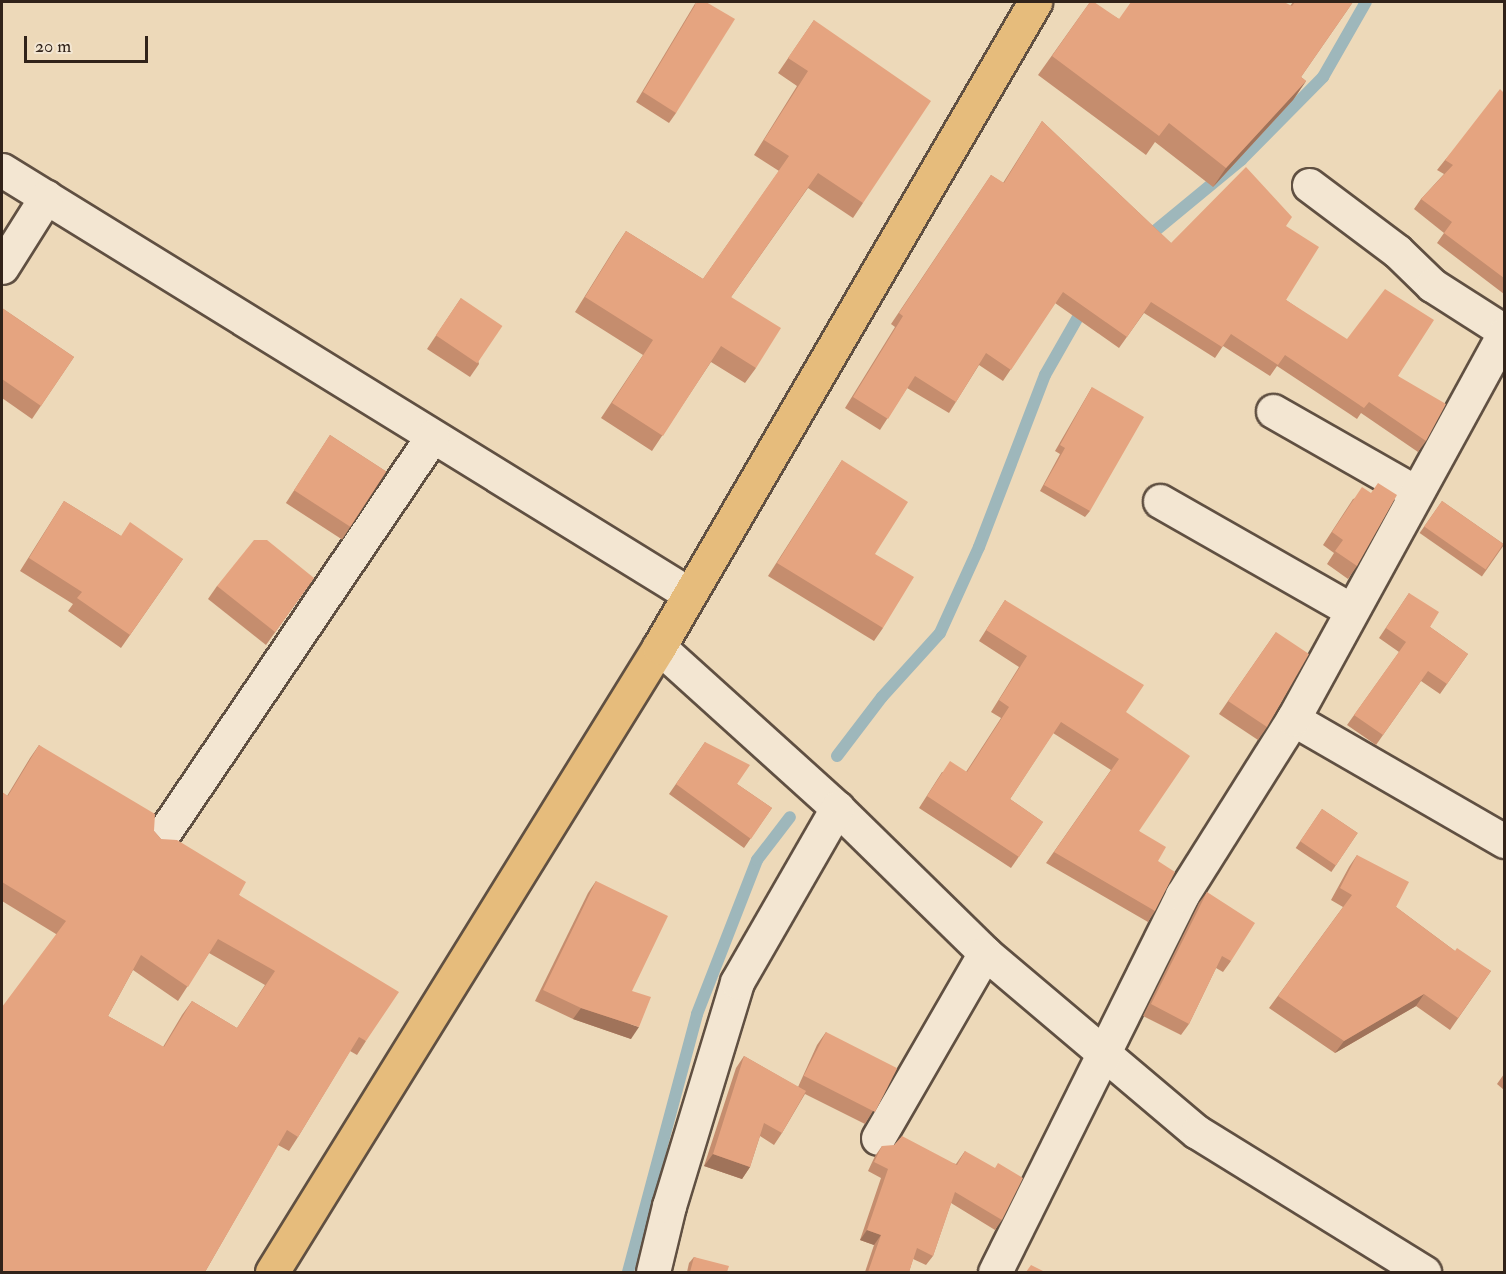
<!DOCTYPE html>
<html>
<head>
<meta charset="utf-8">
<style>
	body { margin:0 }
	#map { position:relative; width:1506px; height:1274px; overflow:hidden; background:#edd9b9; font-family:"IM FELL Double Pica",serif }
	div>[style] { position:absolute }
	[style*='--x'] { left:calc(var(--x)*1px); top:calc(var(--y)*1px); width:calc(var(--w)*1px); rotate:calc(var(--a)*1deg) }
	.stream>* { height:12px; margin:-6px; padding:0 6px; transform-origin:6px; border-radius:6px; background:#9eb7bb }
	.roads { filter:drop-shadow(2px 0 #605042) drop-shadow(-2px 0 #605042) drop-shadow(0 2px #605042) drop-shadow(0 -2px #605042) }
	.minor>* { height:33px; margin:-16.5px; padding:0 16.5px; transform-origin:16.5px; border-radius:16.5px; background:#f3e6d2 }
	.major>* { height:33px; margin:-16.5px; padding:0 16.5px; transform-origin:16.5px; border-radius:16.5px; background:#e6bc7c }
	.wall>* { inset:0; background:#c58d6e; transform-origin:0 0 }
	.shaded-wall>* { inset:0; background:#a0735a }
	.building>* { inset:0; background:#e5a480; transform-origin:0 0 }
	span { translate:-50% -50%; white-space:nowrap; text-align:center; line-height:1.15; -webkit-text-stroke:5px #f3e6d2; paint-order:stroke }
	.frame { position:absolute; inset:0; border:3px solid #31231a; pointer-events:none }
	.scale { position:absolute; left:24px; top:36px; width:124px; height:27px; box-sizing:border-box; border:3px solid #31231a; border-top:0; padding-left:8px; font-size:18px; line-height:21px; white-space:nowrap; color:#31231a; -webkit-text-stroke:4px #f3e6d2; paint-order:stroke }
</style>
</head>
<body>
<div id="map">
	<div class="stream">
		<div style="--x:1144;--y:240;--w:126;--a:-39.5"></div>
		<div style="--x:1241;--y:160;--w:117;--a:-45.3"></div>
		<div style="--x:1323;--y:77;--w:86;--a:-60.2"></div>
		<div style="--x:837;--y:756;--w:74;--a:-52.7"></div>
		<div style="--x:882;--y:697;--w:86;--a:-47.8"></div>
		<div style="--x:940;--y:633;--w:94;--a:-65.6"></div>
		<div style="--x:979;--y:547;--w:184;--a:-69"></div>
		<div style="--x:1045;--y:375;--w:81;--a:-60.3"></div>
		<div style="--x:628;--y:1272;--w:267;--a:-75"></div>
		<div style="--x:697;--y:1014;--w:165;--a:-68.7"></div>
		<div style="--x:757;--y:860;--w:54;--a:-52.5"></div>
	</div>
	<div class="roads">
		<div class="minor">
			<div style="--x:2;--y:170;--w:807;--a:31.68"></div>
			<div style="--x:1309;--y:185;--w:110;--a:36.9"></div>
			<div style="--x:1397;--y:251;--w:49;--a:44.2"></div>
			<div style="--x:1432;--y:285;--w:85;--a:32.6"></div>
			<div style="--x:2;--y:267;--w:83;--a:-57.8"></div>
			<div style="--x:1273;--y:411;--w:163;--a:29.7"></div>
			<div style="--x:1160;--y:501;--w:220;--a:29.7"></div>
			<div style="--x:659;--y:647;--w:240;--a:42.1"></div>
			<div style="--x:837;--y:808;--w:207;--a:44.4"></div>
			<div style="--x:985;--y:953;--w:277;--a:40.2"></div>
			<div style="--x:1197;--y:1132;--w:267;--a:31.7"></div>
			<div style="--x:1293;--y:719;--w:244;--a:30"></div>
			<div style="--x:161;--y:837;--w:484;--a:-55.9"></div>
			<div style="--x:878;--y:1138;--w:214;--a:-60"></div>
			<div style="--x:653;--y:1272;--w:68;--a:-76.4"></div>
			<div style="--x:669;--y:1206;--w:234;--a:-73.1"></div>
			<div style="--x:737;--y:982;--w:201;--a:-60.1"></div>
			<div style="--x:995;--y:1272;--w:421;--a:-63.6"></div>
			<div style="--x:1182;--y:895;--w:208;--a:-57.8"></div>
			<div style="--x:1293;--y:719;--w:439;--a:-61.3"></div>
		</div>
		<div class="major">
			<div style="--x:272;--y:1272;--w:735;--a:-58.23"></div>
			<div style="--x:659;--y:647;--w:747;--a:-59.76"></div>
		</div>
	</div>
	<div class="wall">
		<div style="clip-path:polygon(696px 2px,676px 113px,669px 123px,636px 102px)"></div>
		<div style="clip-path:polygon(1090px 2px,1119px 19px,1290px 6px,1293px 2px,1353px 2px,1301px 77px,1306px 81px,1293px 100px,1213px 187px,1155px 142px,1146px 155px,1038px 75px)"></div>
		<div style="clip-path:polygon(814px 20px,863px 203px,853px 218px,808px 188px,731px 297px,756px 368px,745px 383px,711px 362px,652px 451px,601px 418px,643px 355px,575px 312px,616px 246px,626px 231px,703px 279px,779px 171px,754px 155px,797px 86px,778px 73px)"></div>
		<div style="clip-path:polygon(1504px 93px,1504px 294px,1437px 243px,1444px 233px,1414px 209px,1421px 199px,1444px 174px,1437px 170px,1445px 160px)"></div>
		<div style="clip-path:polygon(1042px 121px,1171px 243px,1286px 226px,1286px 300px,1398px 376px,1426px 441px,1418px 452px,1361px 413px,1357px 419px,1277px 366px,1270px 376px,1223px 346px,1215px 358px,1144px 313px,1119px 348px,1055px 303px,1003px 381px,979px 365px,949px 413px,907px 388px,880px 430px,845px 408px,895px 327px,891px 324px,991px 175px,1003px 183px)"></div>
		<div style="clip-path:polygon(461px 298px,479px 364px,470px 377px,427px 349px)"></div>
		<div style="clip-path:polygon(2px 308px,74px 357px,32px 419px,2px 398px)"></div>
		<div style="clip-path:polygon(1092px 387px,1090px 511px,1085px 517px,1040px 491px,1060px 454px,1055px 451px)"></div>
		<div style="left:330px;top:435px;width:67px;height:81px;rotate:33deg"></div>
		<div style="clip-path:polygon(842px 460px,875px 554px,883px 628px,874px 641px,768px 576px)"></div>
		<div style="clip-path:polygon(1371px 493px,1357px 566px,1348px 579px,1327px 564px,1334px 553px,1323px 545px,1353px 499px)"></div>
		<div style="clip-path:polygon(64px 501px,121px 536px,183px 559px,121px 648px,68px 611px,73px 604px,20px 571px)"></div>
		<div style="left:1442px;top:501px;width:76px;height:39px;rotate:35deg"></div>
		<div style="clip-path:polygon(314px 578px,266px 645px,208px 599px,217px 586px)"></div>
		<div style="clip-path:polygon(1409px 593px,1430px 627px,1468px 654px,1440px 694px,1421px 681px,1376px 745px,1347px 725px,1399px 652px,1379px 638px)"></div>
		<div style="clip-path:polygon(1005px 600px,1126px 712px,1139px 831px,1158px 861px,1155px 911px,1148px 922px,1046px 863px,1111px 770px,1053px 733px,1010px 799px,1043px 822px,1011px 868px,919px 808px,942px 772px,966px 772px,1001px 718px,991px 712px,1019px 667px,979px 641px)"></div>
		<div style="clip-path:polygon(1276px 632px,1267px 727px,1258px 740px,1219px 714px)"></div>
		<div style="clip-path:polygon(705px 742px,737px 784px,772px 808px,744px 848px,669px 794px)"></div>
		<div style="clip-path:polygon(evenodd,39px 745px,154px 831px,161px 839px,239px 895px,366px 1041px,357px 1055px,350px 1051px,298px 1137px,289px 1151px,278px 1145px,205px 1272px,56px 934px,2px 901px,2px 792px,7px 796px,30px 758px,39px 745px,209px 953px,265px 985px,237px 1028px,192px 1001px,182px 1015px,163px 1047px,108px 1016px,133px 970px,178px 1001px,209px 953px)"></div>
		<div style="left:1322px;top:809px;width:43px;height:47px;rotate:34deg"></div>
		<div style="clip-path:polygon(1357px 855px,1396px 907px,1455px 951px,1491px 971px,1450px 1030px,1416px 1006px,1335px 1053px,1269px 1008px,1343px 907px,1331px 900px,1349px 867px)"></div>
		<div style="clip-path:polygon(596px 881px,632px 991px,631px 1039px,573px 1019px,535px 1001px,588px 893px)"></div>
		<div style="clip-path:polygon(1207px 892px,1231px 961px,1223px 972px,1216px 968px,1189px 1024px,1181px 1035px,1143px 1016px,1199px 903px)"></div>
		<div style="clip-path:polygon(826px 1032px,873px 1111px,865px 1124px,805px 1094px,782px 1133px,774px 1145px,760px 1136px,750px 1167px,742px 1179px,704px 1166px,736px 1068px,744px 1056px,798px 1087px,817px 1045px)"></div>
		<div style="clip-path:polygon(1504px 1074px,1504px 1090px,1497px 1084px)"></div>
		<div style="clip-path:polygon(882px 1146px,956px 1164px,965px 1151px,1002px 1220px,995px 1230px,951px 1203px,933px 1256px,926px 1265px,913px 1259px,909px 1272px,865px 1272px,874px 1245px,860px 1240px,881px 1178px,868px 1171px,875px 1156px)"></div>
		<div style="clip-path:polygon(694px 1257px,727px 1272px,687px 1272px,689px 1263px)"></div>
	</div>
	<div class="shaded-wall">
		<div style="clip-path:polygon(1306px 81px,1293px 100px,1213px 187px,1226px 168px)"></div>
		<div style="clip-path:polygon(1424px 994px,1416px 1006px,1335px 1053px,1344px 1041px)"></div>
		<div style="clip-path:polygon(581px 1008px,639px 1027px,631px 1039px,573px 1019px)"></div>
		<div style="clip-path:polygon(713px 1154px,750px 1167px,742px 1179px,704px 1166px)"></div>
		<div style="clip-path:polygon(867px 1230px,881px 1235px,874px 1245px,860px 1240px)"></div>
	</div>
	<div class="building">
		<div style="clip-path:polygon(697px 2px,706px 2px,735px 19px,676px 113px,643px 92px)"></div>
		<div style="clip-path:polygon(1090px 2px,1094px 2px,1119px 19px,1131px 2px,1284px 2px,1292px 6px,1295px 2px,1353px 2px,1301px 77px,1306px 81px,1226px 168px,1169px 123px,1159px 136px,1052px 56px)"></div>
		<div style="clip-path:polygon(814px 20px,931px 101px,863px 203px,818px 173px,731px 297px,781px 328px,756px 368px,721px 346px,663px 436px,612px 403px,653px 340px,585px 297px,626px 231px,703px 279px,789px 156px,764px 140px,808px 71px,788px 58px)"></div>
		<div style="clip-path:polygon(1500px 89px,1504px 93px,1504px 278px,1444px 233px,1452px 222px,1421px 199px,1453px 165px,1445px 160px)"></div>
		<div style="clip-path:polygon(1042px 121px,1171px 243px,1246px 167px,1292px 217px,1286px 226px,1319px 247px,1286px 300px,1347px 339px,1385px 289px,1434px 320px,1398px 376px,1446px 404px,1426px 441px,1369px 402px,1364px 408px,1285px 355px,1278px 365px,1231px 334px,1222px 347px,1151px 302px,1127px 337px,1063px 292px,1011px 370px,986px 353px,956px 402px,915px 376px,888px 419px,853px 397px,903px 316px,899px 313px,991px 175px,1004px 183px)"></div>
		<div style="left:461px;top:298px;width:50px;height:45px;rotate:34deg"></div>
		<div style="clip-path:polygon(2px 308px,74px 357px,41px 406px,2px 379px)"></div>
		<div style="clip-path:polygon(1092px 387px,1144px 417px,1090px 511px,1044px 485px,1065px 448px,1060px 445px)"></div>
		<div style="left:330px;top:435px;width:67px;height:66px;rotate:33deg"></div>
		<div style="clip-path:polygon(842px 460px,908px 502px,875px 554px,914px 577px,883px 628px,777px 563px)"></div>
		<div style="clip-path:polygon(1378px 483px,1397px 495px,1357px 566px,1335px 551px,1343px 540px,1332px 532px,1362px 487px,1371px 493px)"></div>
		<div style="clip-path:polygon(64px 501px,121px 536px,130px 522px,183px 559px,130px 635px,77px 598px,82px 592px,29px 558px)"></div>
		<div style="left:1442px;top:501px;width:75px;height:31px;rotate:35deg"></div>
		<div style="clip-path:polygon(254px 540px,267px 540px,314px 578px,275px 632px,217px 586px)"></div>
		<div style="clip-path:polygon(1409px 593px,1439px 612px,1430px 627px,1468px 654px,1447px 684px,1428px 671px,1383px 735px,1354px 715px,1406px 642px,1386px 628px)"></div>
		<div style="clip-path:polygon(1005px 600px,1144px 685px,1126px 712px,1190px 756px,1139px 831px,1166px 847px,1158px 861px,1175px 872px,1155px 911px,1054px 852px,1119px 759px,1061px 722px,1010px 799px,1043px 822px,1019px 857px,927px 796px,950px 761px,967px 772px,1009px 707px,999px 700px,1027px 656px,986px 630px)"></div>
		<div style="clip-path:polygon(1276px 632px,1309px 654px,1267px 727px,1228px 701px)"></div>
		<div style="clip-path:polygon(705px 742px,750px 765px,737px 784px,772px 808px,751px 839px,676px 784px)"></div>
		<div style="clip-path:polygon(evenodd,39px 745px,155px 814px,154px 831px,161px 839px,177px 840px,246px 882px,239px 895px,399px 992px,366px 1041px,359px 1037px,298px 1137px,287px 1130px,205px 1272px,2px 1272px,2px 1007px,66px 921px,2px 882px,2px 792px,8px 796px,39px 745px,218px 939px,275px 971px,237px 1028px,192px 1001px,164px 1047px,108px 1016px,141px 955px,188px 987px,218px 939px)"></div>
		<div style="left:1322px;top:809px;width:43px;height:39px;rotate:34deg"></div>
		<div style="clip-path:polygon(1357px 855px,1409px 882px,1396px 907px,1455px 951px,1457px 948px,1491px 971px,1458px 1018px,1424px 994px,1344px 1041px,1278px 996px,1352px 895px,1340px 888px)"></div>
		<div style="clip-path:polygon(596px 881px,668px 916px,632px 991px,651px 997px,639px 1027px,581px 1008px,543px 990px)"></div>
		<div style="clip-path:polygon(1207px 892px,1255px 923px,1231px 961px,1222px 956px,1189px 1024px,1151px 1004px)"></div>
		<div style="left:826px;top:1032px;width:80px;height:49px;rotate:27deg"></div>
		<div style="clip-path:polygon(744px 1056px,806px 1091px,782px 1133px,764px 1123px,750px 1167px,713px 1154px)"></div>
		<div style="clip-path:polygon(902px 1136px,957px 1165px,965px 1151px,995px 1168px,998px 1163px,1023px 1178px,1002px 1220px,955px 1192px,933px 1256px,917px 1248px,909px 1272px,868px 1272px,881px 1235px,867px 1230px,888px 1169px,874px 1162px,882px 1146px,894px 1145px)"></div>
		<div style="clip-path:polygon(694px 1257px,729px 1266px,727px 1272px,690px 1272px)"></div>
		<div style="clip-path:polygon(1031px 1265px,1045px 1272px,1026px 1272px)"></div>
	</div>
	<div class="frame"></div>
	<div class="scale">20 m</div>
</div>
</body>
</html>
